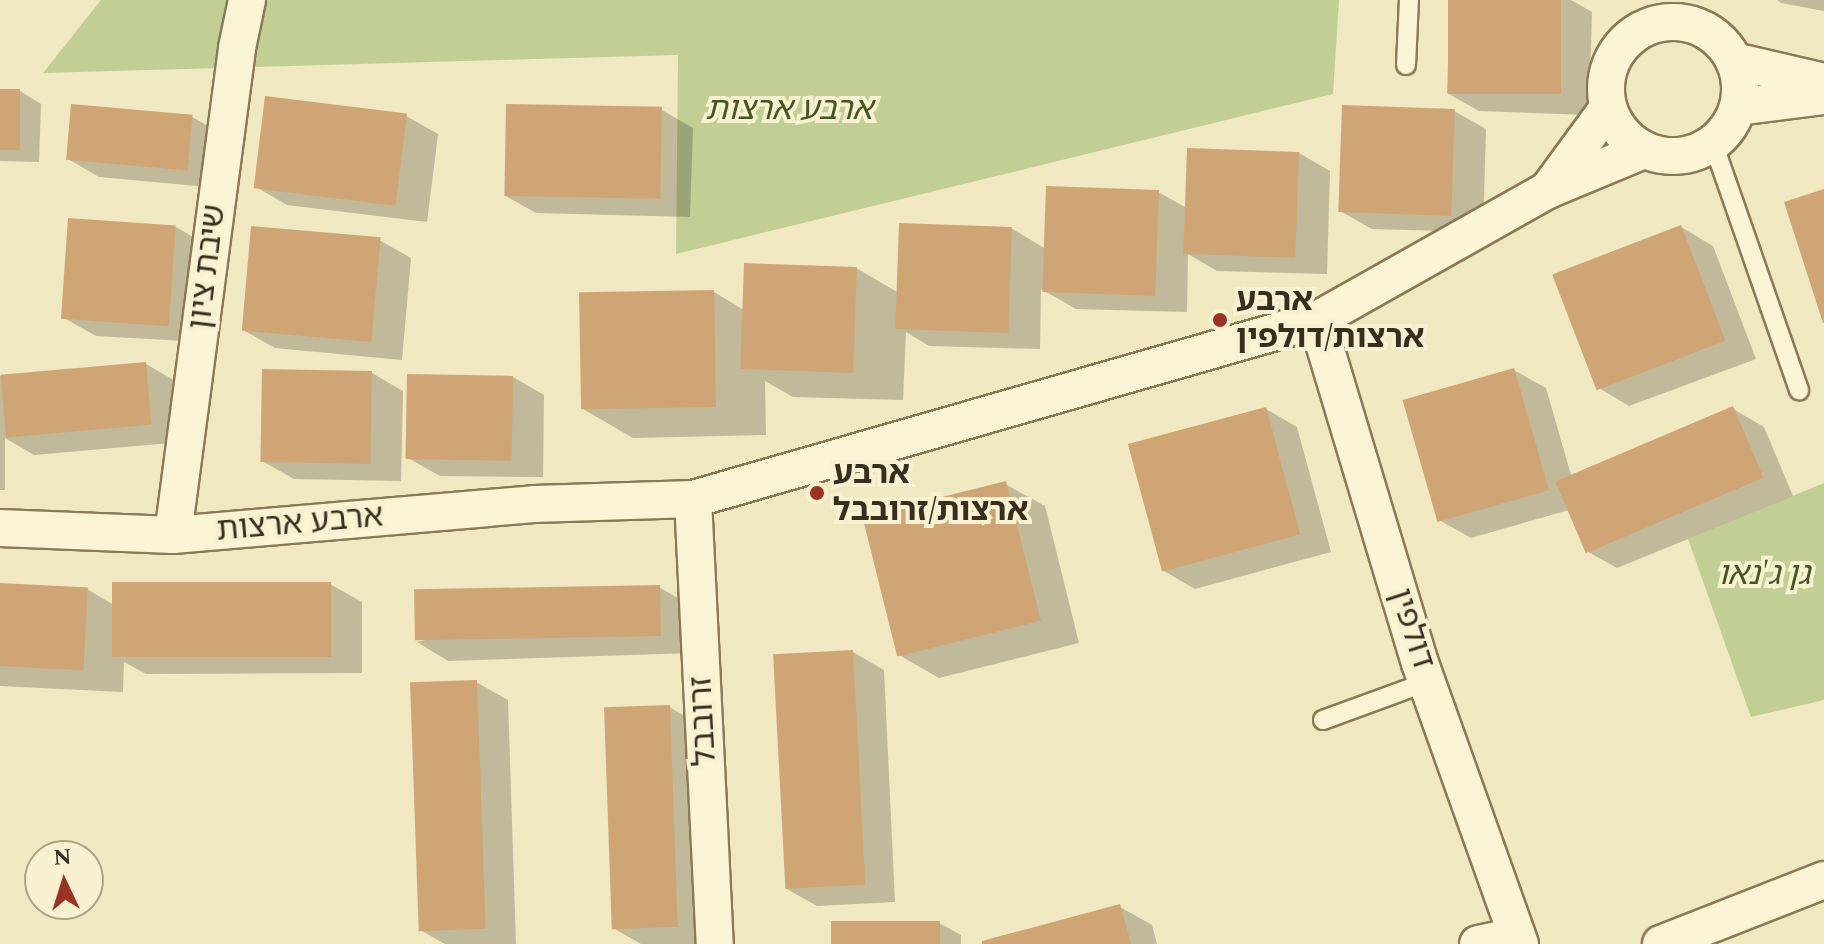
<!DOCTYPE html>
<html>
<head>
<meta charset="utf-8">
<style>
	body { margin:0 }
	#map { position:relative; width:1824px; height:944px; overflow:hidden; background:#f0e8c1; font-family:Spectral,"Noto Sans Hebrew",serif }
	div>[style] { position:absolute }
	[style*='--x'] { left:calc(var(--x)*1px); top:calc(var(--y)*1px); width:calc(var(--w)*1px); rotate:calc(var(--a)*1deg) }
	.green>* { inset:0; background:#c1cf94 }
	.shadow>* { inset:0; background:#0003 }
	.building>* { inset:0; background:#d0a575; transform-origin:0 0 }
	.roads { filter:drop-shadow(2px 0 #8a7957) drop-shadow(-2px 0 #8a7957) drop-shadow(0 2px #8a7957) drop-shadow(0 -2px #8a7957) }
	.lane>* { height:18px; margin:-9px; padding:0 9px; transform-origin:9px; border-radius:9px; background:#faf4d4 }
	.street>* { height:36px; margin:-18px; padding:0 18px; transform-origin:18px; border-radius:18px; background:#faf4d4 }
	.street>.ring { margin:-18px; padding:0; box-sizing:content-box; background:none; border:36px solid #faf4d4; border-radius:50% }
	.dots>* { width:22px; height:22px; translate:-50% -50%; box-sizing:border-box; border:4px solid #f7f1d1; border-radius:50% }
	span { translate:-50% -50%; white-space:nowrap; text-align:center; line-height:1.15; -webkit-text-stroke:8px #f7f1d1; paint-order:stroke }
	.park-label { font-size:32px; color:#435722; font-style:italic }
	.street-label { font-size:32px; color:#392e1d }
	.poi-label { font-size:32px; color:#392e1d; font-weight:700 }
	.left { translate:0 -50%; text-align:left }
	.north { position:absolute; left:24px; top:840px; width:80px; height:80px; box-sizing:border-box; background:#f7f1d1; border:2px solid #aba389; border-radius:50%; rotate:356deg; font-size:22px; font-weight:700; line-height:32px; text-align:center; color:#392e1d }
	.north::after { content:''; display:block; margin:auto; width:28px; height:36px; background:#9c3224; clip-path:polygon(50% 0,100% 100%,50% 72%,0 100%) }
</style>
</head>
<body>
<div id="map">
	<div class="green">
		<div style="clip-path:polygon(101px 0,1339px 0,1333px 94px,676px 254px,678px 55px,43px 73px)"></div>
		<div style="clip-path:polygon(1824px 483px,1824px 700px,1751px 717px,1688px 539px)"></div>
	</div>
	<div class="shadow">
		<div style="clip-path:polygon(1450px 0,1571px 0,1592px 12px,1589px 115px,1479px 111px,1447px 93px)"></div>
		<div style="clip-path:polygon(1777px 0,1824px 0,1824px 11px,1781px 3px)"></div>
		<div style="clip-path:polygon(0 91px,20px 91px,41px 104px,39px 162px,0 161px)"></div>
		<div style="clip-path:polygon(662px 110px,693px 128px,690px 217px,536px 213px,504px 195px)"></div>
		<div style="clip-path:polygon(1454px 111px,1486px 129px,1483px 232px,1372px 229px,1340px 211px)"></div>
		<div style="clip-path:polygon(406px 116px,438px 134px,427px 222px,287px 205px,256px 187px)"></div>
		<div style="clip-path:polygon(192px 117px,224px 135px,219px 188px,99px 177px,68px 159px)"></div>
		<div style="clip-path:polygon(1299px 153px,1330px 171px,1327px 274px,1217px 271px,1188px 254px,1187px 312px,1076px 309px,1041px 289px,1040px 349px,929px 346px,906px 332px,903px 400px,793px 397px,765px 381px,766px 435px,633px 438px,583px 409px,714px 292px,744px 310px,856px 268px,899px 293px,1011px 228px,1046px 249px,1158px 192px,1187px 208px)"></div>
		<div style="clip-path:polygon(176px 227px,207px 245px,202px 342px,96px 336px,64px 318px)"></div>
		<div style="clip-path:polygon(1681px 227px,1713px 246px,1756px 359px,1629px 406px,1597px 387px)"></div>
		<div style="clip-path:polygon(379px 240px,411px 258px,402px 360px,275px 348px,243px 330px)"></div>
		<div style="clip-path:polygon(146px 364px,177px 382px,182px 442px,34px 455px,5px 438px,5px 490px,0 490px,0 376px)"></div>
		<div style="clip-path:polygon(1514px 370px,1546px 388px,1571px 475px,1733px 409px,1764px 427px,1793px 496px,1617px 568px,1585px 550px,1569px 510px,1471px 538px,1439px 520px)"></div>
		<div style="clip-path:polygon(372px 373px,403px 391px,401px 481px,294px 479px,262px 461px)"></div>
		<div style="clip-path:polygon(513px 377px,544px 395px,543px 477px,440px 476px,408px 458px)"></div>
		<div style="clip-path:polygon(1266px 409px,1297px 427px,1331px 552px,1195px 589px,1164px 571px)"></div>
		<div style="clip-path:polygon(1005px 484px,1045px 506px,1079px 643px,939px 678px,899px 655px)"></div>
		<div style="clip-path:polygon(330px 584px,362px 602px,362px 673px,146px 674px,124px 662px,123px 692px,0 686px,0 585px,87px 589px,114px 605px)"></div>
		<div style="clip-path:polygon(659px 587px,691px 606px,692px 653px,448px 661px,417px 642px)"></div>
		<div style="clip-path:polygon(853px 652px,884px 670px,895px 902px,817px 906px,785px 888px)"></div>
		<div style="clip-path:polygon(476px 682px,508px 700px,516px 944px,445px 944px,420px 930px)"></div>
		<div style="clip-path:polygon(669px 707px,701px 725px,707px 944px,641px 944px,613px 928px)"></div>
		<div style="clip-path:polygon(1120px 907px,1152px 925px,1157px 944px,984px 944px)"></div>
		<div style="clip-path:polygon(939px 923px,961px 935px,961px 944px,833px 944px)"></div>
	</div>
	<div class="building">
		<div style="left:1448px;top:0;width:113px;height:94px"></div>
		<div style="left:0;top:89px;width:20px;height:61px"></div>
		<div style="left:265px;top:96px;width:143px;height:93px;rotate:7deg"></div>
		<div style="left:71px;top:104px;width:122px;height:56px;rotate:5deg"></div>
		<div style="left:506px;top:104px;width:156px;height:92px;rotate:1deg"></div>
		<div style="left:1342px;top:105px;width:113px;height:107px;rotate:2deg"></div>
		<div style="left:1187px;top:148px;width:112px;height:106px;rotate:2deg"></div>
		<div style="left:1046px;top:186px;width:113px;height:106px;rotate:2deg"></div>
		<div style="clip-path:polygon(1824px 189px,1824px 323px,1823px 323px,1784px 202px)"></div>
		<div style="left:68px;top:218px;width:108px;height:101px;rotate:4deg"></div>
		<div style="left:899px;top:223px;width:113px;height:106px;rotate:2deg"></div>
		<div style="left:1681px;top:225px;width:124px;height:138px;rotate:69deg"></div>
		<div style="left:251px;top:226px;width:130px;height:105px;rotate:5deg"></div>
		<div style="left:744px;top:263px;width:113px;height:106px;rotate:2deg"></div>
		<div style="left:714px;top:290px;width:117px;height:135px;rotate:89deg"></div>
		<div style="left:146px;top:362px;width:63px;height:146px;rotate:85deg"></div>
		<div style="left:1514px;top:368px;width:127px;height:116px;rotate:74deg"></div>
		<div style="left:262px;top:369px;width:110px;height:93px;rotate:1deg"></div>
		<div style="left:407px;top:374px;width:106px;height:85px;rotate:1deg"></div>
		<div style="left:1733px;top:406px;width:78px;height:193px;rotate:67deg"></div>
		<div style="left:1266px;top:407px;width:132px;height:143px;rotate:75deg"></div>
		<div style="left:1006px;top:481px;width:144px;height:148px;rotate:76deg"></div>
		<div style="left:112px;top:582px;width:219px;height:75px"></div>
		<div style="left:0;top:583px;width:88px;height:83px;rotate:3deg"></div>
		<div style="left:660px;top:585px;width:51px;height:246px;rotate:89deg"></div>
		<div style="left:853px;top:650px;width:235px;height:80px;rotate:87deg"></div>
		<div style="left:477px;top:680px;width:249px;height:67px;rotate:88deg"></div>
		<div style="left:670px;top:705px;width:222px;height:66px;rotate:88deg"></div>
		<div style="clip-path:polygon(1120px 904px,1131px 944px,982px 944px,982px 941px)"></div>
		<div style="left:940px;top:921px;width:23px;height:109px;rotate:90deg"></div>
	</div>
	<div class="roads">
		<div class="lane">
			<div style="--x:1406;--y:65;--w:65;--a:-87.4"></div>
			<div style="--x:1713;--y:143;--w:262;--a:70.8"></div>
			<div style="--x:1323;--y:720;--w:111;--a:-20.1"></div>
		</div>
		<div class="street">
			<div class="ring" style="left:1606px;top:22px;width:98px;height:98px"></div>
			<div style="--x:1734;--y:61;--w:92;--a:13.1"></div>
			<div style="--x:1738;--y:107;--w:87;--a:-7.3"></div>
			<div style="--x:1548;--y:190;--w:102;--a:-53.8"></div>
			<div style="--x:1317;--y:320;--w:358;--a:73.3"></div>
			<div style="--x:1420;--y:663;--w:298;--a:70.4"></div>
			<div style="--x:693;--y:499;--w:446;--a:87.2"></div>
			<div style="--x:0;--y:528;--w:173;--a:2.3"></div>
			<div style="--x:173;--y:535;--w:362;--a:-4.9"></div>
			<div style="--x:534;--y:504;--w:159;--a:-1.8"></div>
			<div style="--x:693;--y:499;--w:649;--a:-16.01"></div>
			<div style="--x:1317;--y:320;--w:265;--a:-29.4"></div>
			<div style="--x:1548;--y:190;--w:104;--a:-22.6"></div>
			<div style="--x:173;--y:535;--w:491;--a:-82.5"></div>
			<div style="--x:237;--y:48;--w:49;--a:-78.2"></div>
			<div style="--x:1478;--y:944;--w:38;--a:-12"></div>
			<div style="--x:1661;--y:944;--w:175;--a:-21.4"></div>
		</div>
	</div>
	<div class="dots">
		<div style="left:1220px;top:320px;background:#9c3224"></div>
		<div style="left:817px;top:493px;background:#9c3224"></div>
	</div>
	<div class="park-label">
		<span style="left:789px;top:110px">ארבע ארצות</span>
		<span style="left:1764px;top:575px">גן ג'נאו</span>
	</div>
	<div class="street-label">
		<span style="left:208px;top:267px;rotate:-83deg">שיבת ציון</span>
		<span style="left:300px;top:524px;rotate:-5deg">ארבע ארצות</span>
		<span style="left:1411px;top:629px;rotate:72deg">דולפין</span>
		<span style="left:704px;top:721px;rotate:-93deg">זרובבל</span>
	</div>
	<div class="poi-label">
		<span class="left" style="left:1236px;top:320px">ארבע<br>ארצות/דולפין</span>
		<span class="left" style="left:833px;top:493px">ארבע<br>ארצות/זרובבל</span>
	</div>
	<div class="north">N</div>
</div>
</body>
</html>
